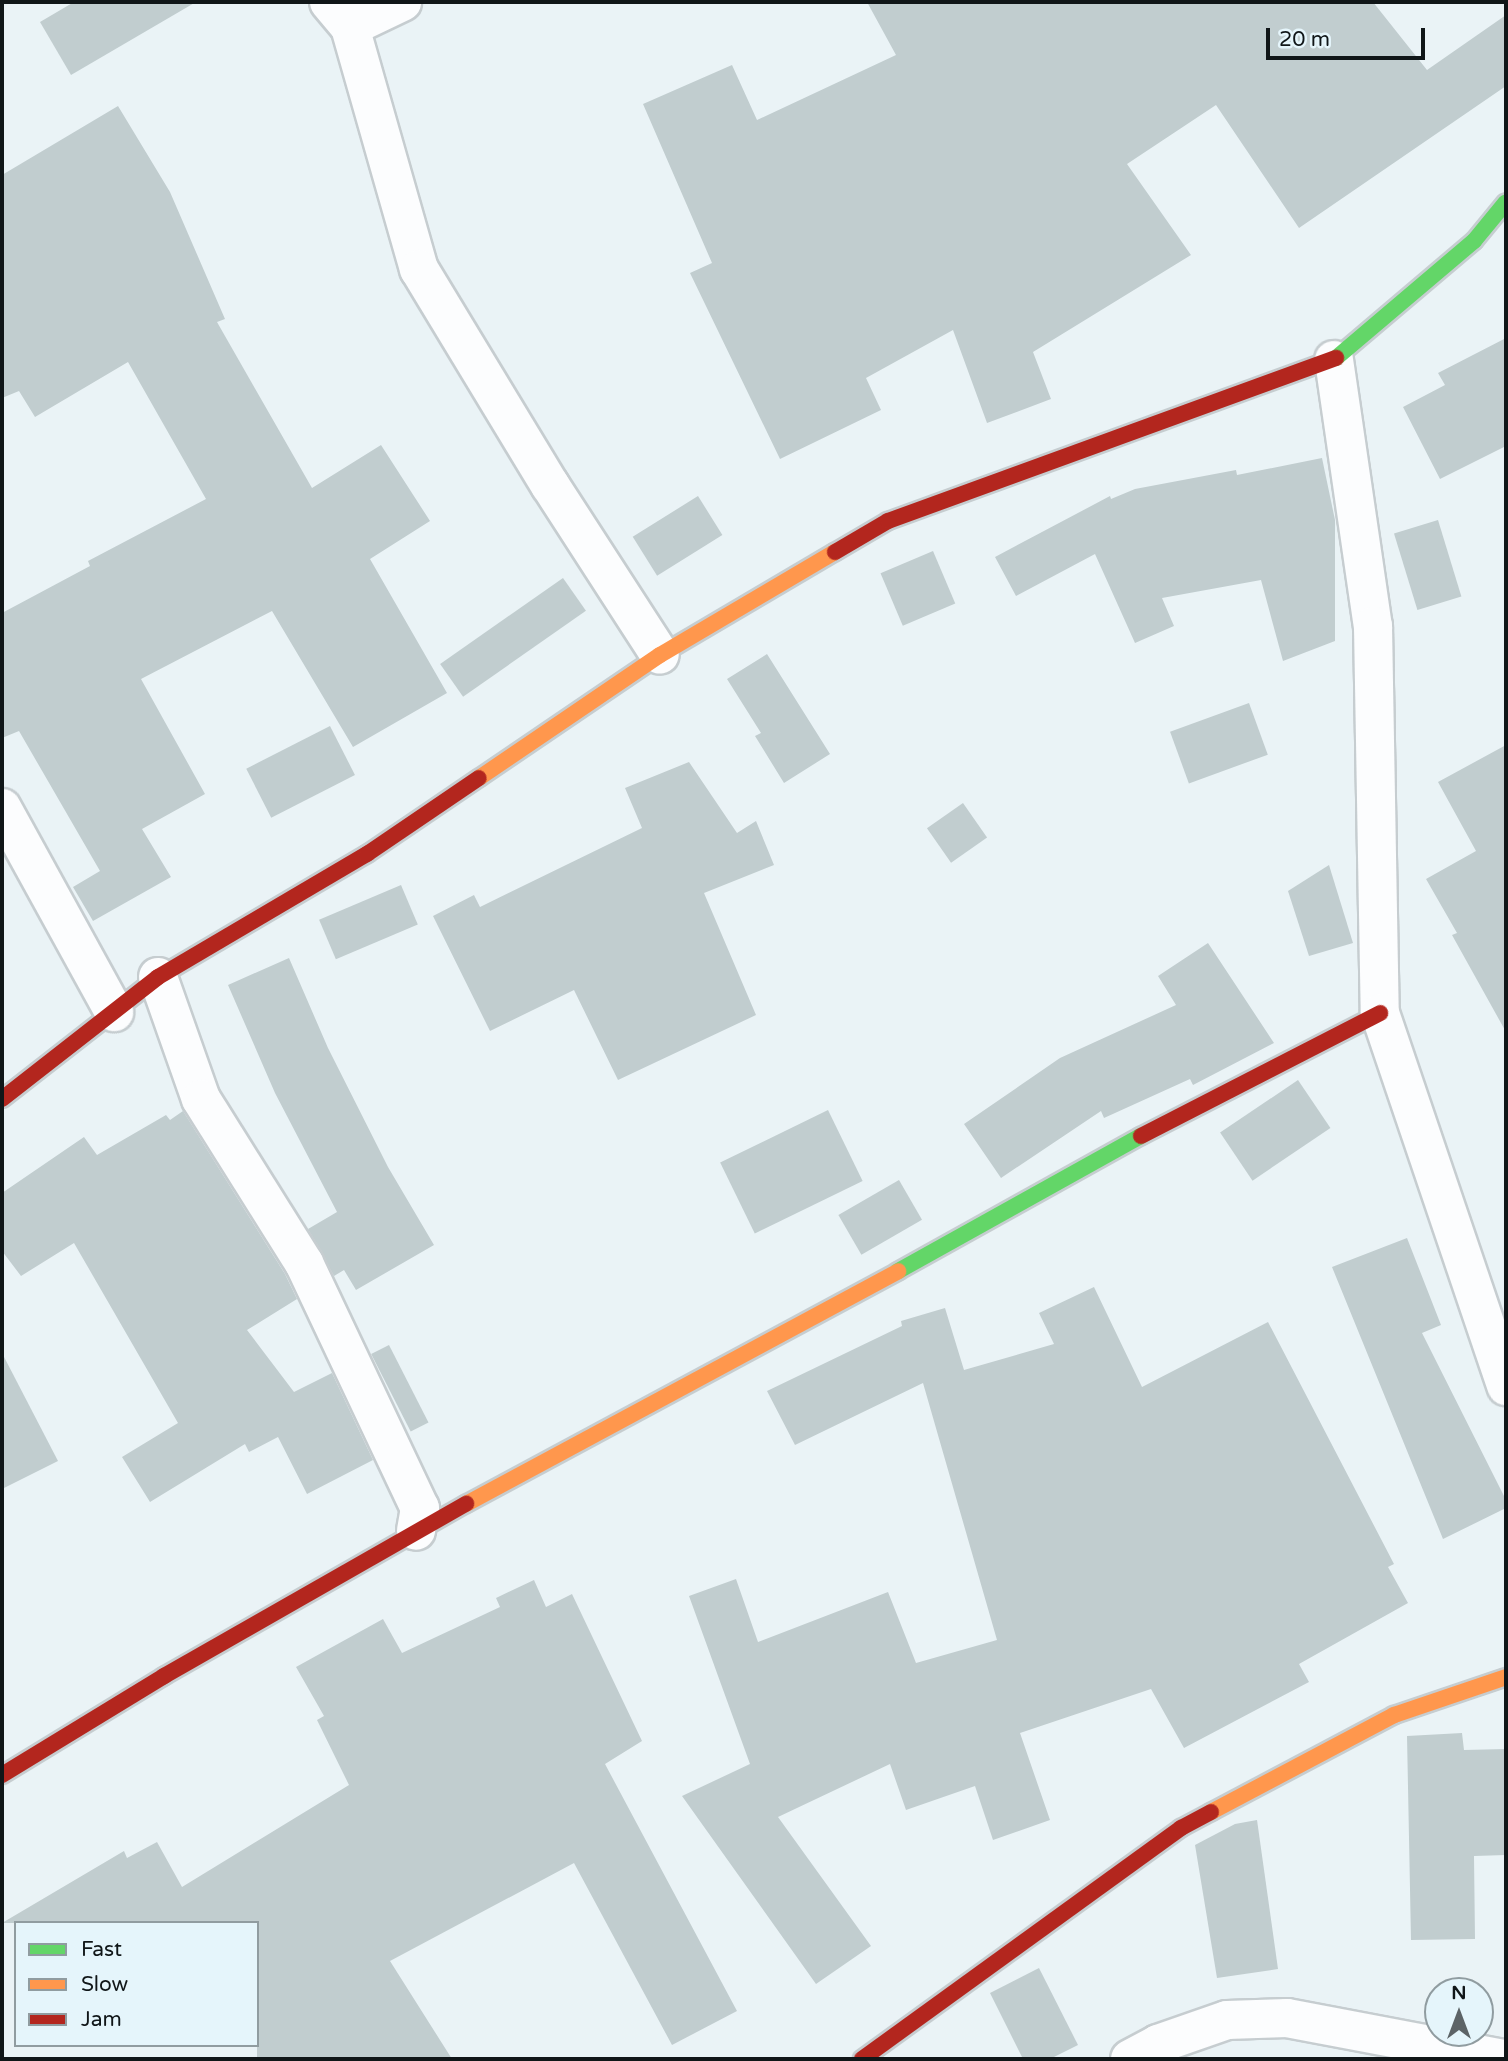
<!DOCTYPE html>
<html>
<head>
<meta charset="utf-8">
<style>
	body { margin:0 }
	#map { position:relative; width:1508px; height:2061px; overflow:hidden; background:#eaf3f6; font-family:"Varela Round",sans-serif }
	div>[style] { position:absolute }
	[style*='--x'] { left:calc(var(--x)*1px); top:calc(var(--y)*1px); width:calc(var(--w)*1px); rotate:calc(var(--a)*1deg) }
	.building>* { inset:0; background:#c1cdcf; transform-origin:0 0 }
	.roads { filter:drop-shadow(2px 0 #c6cdd0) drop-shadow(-2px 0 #c6cdd0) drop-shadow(0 2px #c6cdd0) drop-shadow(0 -2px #c6cdd0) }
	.street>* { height:38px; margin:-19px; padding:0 19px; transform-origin:19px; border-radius:19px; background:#fcfdfe }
	.fast>* { height:16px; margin:-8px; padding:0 8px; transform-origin:8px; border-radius:8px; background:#63d668 }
	.slow>* { height:16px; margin:-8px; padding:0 8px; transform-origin:8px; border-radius:8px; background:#ff974d }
	.jam>* { height:16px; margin:-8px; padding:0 8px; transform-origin:8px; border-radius:8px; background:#b3261e }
	span { translate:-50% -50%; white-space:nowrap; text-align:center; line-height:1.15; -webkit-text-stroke:5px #e5f5fb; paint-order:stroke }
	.frame { position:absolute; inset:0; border:4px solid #101618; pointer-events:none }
	.legend { position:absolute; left:14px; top:1921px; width:245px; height:126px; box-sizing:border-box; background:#e5f5fb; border:2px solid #909ca0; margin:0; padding:9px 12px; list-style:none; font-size:21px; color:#101618 }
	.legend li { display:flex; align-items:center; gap:14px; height:35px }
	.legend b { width:35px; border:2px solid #909ca0 }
	.north { position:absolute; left:1424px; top:1977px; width:70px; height:70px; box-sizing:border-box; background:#e5f5fb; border:2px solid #909ca0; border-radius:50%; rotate:0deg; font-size:19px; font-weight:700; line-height:28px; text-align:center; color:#101618 }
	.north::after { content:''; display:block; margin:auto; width:24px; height:32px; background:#5c6366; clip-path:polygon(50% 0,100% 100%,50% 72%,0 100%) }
	.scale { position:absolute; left:1266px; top:28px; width:159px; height:32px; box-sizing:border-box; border:4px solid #101618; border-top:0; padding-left:9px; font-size:21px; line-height:24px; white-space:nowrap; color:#101618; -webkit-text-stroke:5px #e5f5fb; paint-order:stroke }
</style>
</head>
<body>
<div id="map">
	<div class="building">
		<div style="clip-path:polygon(74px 2px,196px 2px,71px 75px,40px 22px)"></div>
		<div style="clip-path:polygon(867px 2px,1373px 2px,1427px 70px,1506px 15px,1506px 86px,1299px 228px,1216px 105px,1127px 164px,1191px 255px,1033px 352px,1051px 399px,987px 423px,953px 330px,866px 378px,881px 410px,780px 459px,690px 273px,712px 263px,643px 104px,732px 65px,757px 120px,896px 55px)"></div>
		<div style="clip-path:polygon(118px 106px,170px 192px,225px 319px,217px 322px,312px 488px,381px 445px,430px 521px,370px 559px,447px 693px,353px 747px,272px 611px,141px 679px,205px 794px,142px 829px,171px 877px,93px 921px,73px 887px,100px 871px,19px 731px,2px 738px,2px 613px,90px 566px,88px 561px,206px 499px,128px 362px,35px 417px,19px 391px,2px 398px,2px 175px)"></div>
		<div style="clip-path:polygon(1506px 338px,1506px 446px,1440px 479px,1403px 407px,1445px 385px,1438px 373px)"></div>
		<div style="clip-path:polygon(1322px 458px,1335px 520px,1335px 641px,1283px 661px,1261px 580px,1162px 598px,1174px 626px,1135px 643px,1095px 554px,1016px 596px,995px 557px,1110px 496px,1111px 499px,1135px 489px,1236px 470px,1237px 475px)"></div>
		<div style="left:698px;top:496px;width:46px;height:77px;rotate:58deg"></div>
		<div style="left:1438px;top:520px;width:80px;height:46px;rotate:73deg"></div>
		<div style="left:933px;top:551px;width:57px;height:57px;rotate:67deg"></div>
		<div style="left:563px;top:578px;width:40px;height:150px;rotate:55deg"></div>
		<div style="clip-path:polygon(767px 654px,830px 754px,784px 783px,755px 736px,761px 733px,727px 679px)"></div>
		<div style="left:1249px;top:703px;width:55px;height:84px;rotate:70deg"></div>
		<div style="left:330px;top:726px;width:55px;height:94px;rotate:63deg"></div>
		<div style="clip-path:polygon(1506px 745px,1506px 1032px,1452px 935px,1457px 933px,1426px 879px,1476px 851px,1438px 782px)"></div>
		<div style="clip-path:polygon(689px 762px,737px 833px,756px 821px,774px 865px,704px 893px,756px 1015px,618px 1080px,574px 990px,490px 1031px,433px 916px,474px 895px,480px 907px,642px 828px,625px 788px)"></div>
		<div style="left:963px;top:803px;width:42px;height:44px;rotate:55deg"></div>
		<div style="clip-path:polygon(1329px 865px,1353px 943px,1309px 956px,1288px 891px)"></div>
		<div style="left:401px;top:885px;width:43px;height:89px;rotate:67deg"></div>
		<div style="clip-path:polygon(1208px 943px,1274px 1043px,1193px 1085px,1190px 1079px,1104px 1118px,1101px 1111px,1001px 1178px,964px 1124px,1060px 1058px,1176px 1005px,1158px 976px)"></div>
		<div style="clip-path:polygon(289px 958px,328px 1048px,388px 1167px,434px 1245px,356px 1290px,344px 1270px,334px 1276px,308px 1229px,337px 1212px,275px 1093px,228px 985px)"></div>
		<div style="left:1298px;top:1080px;width:58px;height:94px;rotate:56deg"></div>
		<div style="left:828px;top:1110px;width:79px;height:120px;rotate:64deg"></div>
		<div style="clip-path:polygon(183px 1111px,285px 1274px,297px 1299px,247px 1330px,294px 1392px,332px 1373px,373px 1460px,307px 1494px,278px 1437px,249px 1452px,245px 1444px,150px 1502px,122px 1457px,178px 1423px,74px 1243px,21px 1276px,2px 1251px,2px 1193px,84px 1137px,97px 1155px,166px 1115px,170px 1120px)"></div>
		<div style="left:899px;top:1180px;width:46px;height:70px;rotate:60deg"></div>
		<div style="clip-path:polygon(1407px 1238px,1441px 1325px,1422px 1333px,1506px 1500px,1506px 1508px,1443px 1539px,1332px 1267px)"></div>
		<div style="clip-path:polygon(1094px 1287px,1142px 1387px,1268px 1322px,1394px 1564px,1388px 1567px,1408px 1603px,1299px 1664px,1309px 1682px,1184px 1748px,1151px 1689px,1020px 1733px,1050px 1820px,993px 1840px,975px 1786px,906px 1810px,890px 1764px,778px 1817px,871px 1946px,816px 1984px,682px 1796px,750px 1764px,689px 1596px,736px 1579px,758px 1642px,888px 1592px,916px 1663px,997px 1640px,923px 1383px,795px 1445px,767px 1391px,902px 1326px,901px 1321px,945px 1308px,964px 1370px,1054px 1344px,1039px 1313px)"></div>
		<div style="left:389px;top:1345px;width:87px;height:20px;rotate:63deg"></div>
		<div style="clip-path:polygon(2px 1353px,58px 1461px,2px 1489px)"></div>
		<div style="clip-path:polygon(534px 1580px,546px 1607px,572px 1594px,642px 1741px,605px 1764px,737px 2011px,672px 2045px,574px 1863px,390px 1961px,452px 2059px,257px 2059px,257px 1923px,2px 1923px,124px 1851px,127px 1858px,157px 1842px,182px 1887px,349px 1785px,317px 1720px,324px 1716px,296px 1667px,383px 1619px,402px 1653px,500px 1607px,496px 1598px)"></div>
		<div style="clip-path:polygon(1462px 1733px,1464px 1750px,1506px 1749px,1506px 1855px,1474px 1856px,1475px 1939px,1411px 1940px,1407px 1736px)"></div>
		<div style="clip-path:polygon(1257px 1820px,1278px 1969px,1217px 1978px,1195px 1845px,1235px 1824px)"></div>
		<div style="clip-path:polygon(1039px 1968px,1078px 2045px,1050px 2059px,1023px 2059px,990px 1993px)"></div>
	</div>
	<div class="roads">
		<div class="street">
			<div style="--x:329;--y:2;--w:33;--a:50"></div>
			<div style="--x:350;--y:27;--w:252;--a:74.1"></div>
			<div style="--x:419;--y:269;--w:253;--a:58.8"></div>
			<div style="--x:550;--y:485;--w:202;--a:57.1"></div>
			<div style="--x:350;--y:27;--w:58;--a:-25.7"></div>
			<div style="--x:1334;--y:360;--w:269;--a:81.7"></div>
			<div style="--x:1373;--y:626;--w:387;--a:89"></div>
			<div style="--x:1380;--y:1013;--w:394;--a:71.3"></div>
			<div style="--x:2;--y:808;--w:233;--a:61.2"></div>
			<div style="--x:158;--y:977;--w:129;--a:70.6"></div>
			<div style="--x:201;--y:1099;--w:194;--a:57.9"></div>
			<div style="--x:304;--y:1263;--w:271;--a:64.7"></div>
			<div style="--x:420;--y:1508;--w:23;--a:100"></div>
			<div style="--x:1130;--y:2059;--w:32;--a:-28"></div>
			<div style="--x:1158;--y:2044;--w:73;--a:-19.2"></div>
			<div style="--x:1227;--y:2020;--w:60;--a:-1.9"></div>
			<div style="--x:1287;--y:2018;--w:220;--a:10.7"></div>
		</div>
		<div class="fast">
			<div style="--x:1336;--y:358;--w:181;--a:-40.3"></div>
			<div style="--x:1474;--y:241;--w:50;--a:-50.6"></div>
			<div style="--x:898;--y:1271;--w:278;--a:-29.1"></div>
		</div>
		<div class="slow">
			<div style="--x:479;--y:778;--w:219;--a:-34.2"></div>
			<div style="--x:660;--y:655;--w:203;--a:-30.5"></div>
			<div style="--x:466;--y:1504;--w:491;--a:-28.3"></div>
			<div style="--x:1211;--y:1812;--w:207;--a:-27.9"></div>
			<div style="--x:1394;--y:1715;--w:118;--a:-18.7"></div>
		</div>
		<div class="jam">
			<div style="--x:835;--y:552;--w:61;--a:-30.3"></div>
			<div style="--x:888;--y:521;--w:477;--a:-20"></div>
			<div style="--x:2;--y:1099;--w:198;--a:-38"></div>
			<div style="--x:158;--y:977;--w:243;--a:-30.5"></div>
			<div style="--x:367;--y:854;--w:135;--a:-34.2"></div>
			<div style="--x:1141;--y:1136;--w:269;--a:-27.2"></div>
			<div style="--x:2;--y:1775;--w:190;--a:-31.4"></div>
			<div style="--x:164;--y:1676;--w:348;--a:-29.7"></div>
			<div style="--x:862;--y:2059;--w:394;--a:-35.9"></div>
			<div style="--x:1181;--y:1828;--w:34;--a:-28"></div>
		</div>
	</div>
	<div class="frame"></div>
	<ul class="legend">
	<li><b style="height:9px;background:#63d668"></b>Fast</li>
	<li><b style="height:9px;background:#ff974d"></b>Slow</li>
	<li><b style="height:9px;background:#b3261e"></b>Jam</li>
	</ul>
	<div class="north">N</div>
	<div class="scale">20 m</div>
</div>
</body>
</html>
